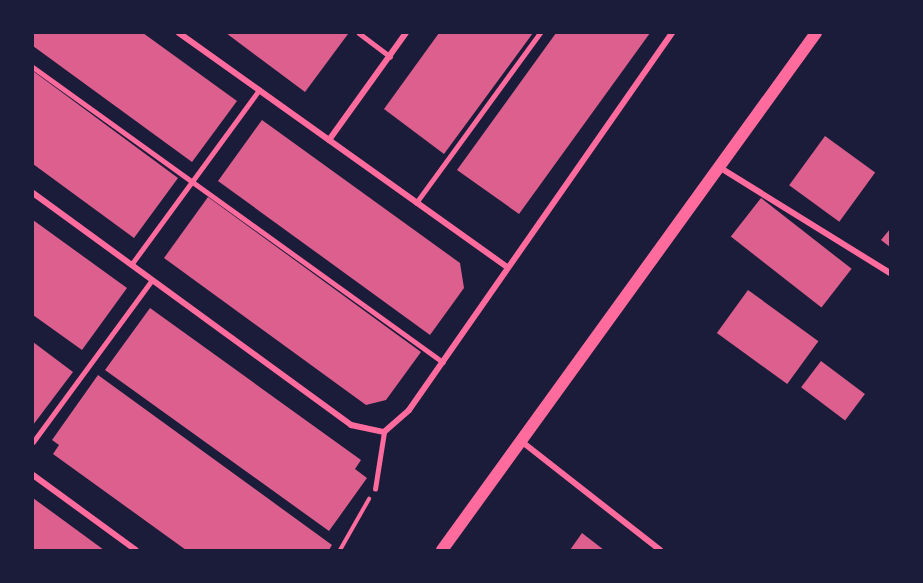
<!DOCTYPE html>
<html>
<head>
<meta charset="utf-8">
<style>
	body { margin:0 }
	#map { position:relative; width:923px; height:583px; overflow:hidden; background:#1b1b3a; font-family:"Open Sans",sans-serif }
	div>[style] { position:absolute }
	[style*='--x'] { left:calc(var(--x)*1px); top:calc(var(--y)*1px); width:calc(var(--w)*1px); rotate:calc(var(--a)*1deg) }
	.building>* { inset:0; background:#dd5f8e; transform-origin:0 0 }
	.path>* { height:4px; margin:-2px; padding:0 2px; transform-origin:2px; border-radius:2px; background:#ff6b9d }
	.service>* { height:4.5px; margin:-2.25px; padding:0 2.25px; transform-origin:2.25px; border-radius:2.25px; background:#ff6b9d }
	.minor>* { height:6px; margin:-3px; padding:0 3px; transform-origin:3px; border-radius:3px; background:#ff6b9d }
	.secondary>* { height:12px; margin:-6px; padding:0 6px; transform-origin:6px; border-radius:6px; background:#ff6b9d }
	span { translate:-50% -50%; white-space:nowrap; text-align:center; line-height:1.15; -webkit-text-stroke:4.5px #1b1b3a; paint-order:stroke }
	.frame { position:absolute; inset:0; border:34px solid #1b1b3a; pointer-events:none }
</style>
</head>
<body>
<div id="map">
	<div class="building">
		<div style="clip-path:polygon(33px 33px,143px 33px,237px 101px,192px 162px,33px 46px)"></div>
		<div style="clip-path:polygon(226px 33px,346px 33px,348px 34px,305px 92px)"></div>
		<div style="clip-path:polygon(439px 33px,533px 33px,444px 154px,384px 109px)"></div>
		<div style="clip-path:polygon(556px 33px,650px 33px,519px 214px,457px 170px)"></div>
		<div style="clip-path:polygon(33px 71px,178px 178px,134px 238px,33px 164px)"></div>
		<div style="clip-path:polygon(262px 120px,460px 263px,464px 288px,430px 335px,218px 181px)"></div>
		<div style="left:825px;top:136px;width:62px;height:61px;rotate:36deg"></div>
		<div style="clip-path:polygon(208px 197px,421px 352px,386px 400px,366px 405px,164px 258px)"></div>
		<div style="left:761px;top:198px;width:115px;height:49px;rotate:38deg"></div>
		<div style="clip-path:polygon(33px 220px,127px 288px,82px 350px,33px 315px)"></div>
		<div style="clip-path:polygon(890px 229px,890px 247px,881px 240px)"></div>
		<div style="left:748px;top:290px;width:87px;height:53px;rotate:36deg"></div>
		<div style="clip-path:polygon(150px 308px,361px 460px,355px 469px,367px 478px,329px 531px,105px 370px)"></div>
		<div style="clip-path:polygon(33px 342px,73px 372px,33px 425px)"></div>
		<div style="left:821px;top:361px;width:55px;height:33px;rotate:37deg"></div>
		<div style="clip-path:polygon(98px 375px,332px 545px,329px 550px,186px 550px,53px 454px,59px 445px,52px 440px)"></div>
		<div style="clip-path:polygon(33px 498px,74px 528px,104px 550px,33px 550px)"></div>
		<div style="clip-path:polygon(582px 533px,604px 550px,570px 550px)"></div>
	</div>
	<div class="path">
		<div style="--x:340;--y:550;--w:59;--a:-60.4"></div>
	</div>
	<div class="service">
		<div style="--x:359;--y:33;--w:39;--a:37"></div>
		<div style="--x:33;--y:67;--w:505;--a:35.74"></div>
		<div style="--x:416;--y:203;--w:210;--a:-53.9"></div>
		<div style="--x:131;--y:265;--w:217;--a:-53.8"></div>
		<div style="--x:33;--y:442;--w:201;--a:-53.7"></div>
		<div style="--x:375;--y:489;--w:58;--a:-81"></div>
	</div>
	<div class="minor">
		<div style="--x:179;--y:33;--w:404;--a:35.5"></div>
		<div style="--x:329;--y:140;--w:132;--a:-54.3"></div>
		<div style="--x:719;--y:167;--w:201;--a:31.8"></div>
		<div style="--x:33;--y:193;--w:394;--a:36.1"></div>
		<div style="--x:351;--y:425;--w:34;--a:12"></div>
		<div style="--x:384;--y:432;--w:33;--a:-41"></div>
		<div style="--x:409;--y:410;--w:460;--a:-55.1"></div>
		<div style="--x:521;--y:441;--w:177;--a:38.1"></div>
		<div style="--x:33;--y:475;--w:127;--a:36.1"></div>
	</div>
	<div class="secondary">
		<div style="--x:442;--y:550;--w:638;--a:-54.12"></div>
	</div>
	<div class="frame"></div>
</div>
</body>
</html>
